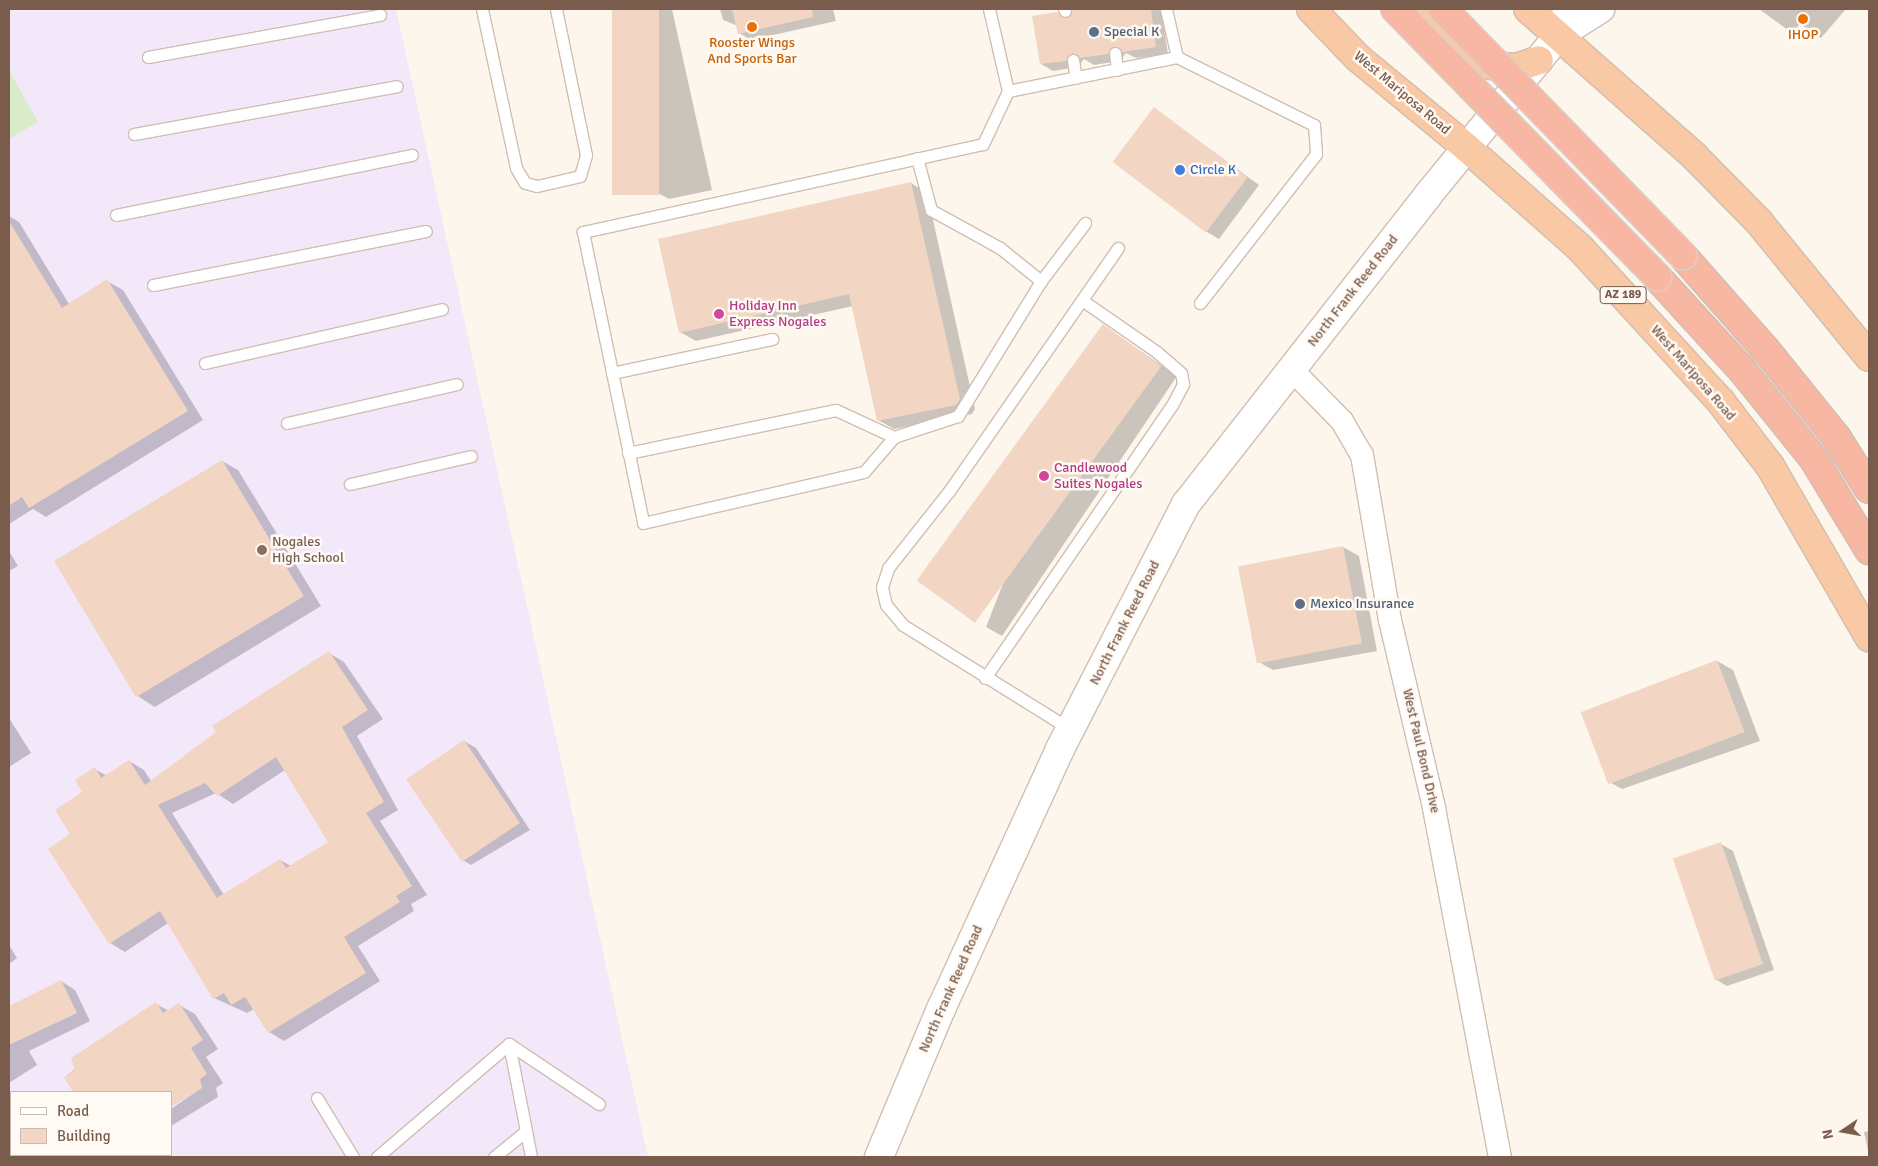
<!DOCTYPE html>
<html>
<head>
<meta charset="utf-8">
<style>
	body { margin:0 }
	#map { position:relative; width:1878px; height:1166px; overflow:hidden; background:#fdf6ec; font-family:Signika,sans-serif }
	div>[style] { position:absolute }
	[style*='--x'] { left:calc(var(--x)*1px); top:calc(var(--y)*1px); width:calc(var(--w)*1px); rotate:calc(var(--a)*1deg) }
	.education>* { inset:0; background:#f3e8fa }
	.green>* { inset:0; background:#d8ecc9 }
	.shadow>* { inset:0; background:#0003 }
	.building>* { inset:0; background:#f3d5c3; transform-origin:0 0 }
	.roads { filter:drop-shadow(1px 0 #d1beb0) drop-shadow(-1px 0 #d1beb0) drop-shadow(0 1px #d1beb0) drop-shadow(0 -1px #d1beb0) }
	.service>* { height:11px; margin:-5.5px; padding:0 5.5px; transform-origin:5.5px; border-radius:5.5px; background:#fff }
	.minor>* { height:22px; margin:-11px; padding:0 11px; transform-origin:11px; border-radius:11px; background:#fff }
	.tertiary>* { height:28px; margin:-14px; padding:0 14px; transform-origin:14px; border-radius:14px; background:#fff }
	.trunk>* { height:28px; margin:-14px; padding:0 14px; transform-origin:14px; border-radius:14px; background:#f9c8a4 }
	.motorway>* { height:28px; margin:-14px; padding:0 14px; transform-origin:14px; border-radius:14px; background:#f7b7a3 }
	.bridges { filter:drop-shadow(1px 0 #dad1cd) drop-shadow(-1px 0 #dad1cd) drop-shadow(0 1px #dad1cd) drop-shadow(0 -1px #dad1cd) }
	.motorway-bridge>* { height:28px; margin:-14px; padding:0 14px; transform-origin:14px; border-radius:14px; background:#f7b7a3 }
	.dots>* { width:14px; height:14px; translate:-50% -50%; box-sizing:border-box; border:2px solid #fffaf3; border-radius:50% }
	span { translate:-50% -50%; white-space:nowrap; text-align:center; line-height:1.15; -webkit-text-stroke:5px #fffaf3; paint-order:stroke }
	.shield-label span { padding:1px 4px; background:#fffaf3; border:1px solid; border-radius:4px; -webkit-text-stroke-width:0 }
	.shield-label { font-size:12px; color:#7a5c4d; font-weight:700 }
	.service-label { font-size:14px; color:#4e5e75 }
	.left { translate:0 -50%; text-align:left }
	.food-label { font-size:14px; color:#c56008 }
	.street-label { font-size:14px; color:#7a5c4d }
	.shop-label { font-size:14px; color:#366cbe }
	.hotel-label { font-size:14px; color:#b23c85 }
	.education-label { font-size:14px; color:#785e54 }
	.frame { position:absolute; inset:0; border:10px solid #7a5c4d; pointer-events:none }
	.legend { position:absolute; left:10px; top:1091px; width:162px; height:65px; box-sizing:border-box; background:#fffaf3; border:1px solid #cabbb1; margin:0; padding:6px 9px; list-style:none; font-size:15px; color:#7a5c4d }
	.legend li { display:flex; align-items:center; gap:10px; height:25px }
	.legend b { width:25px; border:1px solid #cabbb1 }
	.north { position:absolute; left:1818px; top:1106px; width:50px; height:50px; -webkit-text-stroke:4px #fffaf3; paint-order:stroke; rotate:258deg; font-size:14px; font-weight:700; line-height:20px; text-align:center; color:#7a5c4d }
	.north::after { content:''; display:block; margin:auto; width:18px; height:22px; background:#7a5c4d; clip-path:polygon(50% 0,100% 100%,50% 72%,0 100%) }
</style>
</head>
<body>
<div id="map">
	<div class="education">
		<div style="clip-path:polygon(evenodd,9px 9px,396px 9px,648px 1157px,9px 1157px,9px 9px,11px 1092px,171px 1092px,171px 1155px,11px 1155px,11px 1092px)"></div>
	</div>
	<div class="green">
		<div style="clip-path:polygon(9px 70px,38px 122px,9px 139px)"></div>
	</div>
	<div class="shadow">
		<div style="clip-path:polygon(613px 9px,672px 9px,712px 190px,669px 199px,652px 190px)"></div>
		<div style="clip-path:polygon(720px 9px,833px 9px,836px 21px,751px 40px,739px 33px,738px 26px,723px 20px)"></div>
		<div style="clip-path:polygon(1090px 9px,1161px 9px,1168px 54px,1136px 58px,1126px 53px,1120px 61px,1094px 65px,1084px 59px,1078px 67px,1053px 71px,1041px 64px,1073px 11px)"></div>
		<div style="clip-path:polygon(1759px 9px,1846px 9px,1821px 38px,1800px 24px,1792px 33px)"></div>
		<div style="clip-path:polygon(1155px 109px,1259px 185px,1219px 239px,1207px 232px)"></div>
		<div style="clip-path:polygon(911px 183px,927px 193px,975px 409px,972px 414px,894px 429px,878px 420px,853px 306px,696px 341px,680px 332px)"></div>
		<div style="clip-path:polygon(9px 216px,19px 222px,69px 304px,107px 281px,123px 290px,203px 420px,46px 517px,33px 509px,9px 524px)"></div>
		<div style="clip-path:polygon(1104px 326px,1177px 376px,1002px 636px,986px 627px)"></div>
		<div style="clip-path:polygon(222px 461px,238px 470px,321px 606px,155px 707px,139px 697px,57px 562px)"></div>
		<div style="clip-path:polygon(1343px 547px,1359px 556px,1377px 651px,1273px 670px,1257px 661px)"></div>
		<div style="clip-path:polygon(9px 551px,18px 566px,9px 571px)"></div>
		<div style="clip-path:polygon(evenodd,329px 653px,344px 662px,383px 719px,357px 736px,398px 810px,380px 821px,427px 895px,411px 904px,414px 911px,358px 946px,380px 981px,284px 1041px,269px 1032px,254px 1009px,247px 1013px,214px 998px,168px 923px,125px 952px,110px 943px,72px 835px,95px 769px,107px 776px,129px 761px,144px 770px,151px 781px,329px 653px,285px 770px,330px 842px,291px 866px,280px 860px,224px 895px,172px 813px,216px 793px,233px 804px,285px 770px)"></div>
		<div style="clip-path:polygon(1717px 661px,1733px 670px,1760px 741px,1622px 789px,1606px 780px)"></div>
		<div style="clip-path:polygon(9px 718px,31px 753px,9px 767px)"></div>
		<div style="clip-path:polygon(464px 741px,476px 748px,530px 830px,471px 865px,459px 858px)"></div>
		<div style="clip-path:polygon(1721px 844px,1733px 851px,1774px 970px,1727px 986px,1715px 979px)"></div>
		<div style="clip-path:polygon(9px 945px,17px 958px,9px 964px)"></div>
		<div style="clip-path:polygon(61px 981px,75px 990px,90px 1021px,29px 1051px,37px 1065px,9px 1083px,9px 1007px)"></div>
		<div style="clip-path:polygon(156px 1004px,169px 1011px,179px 1005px,195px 1014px,218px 1049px,206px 1057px,223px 1083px,216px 1088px,218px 1097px,171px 1126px,171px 1109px,207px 1084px,171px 1106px,171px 1092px,75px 1092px,65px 1077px)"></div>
		<div style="clip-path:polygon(1869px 1131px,1869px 1155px,1864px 1132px)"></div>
		<div style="clip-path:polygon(11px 1147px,11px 1155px,53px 1157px,9px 1157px)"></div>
	</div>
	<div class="building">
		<div style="left:612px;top:9px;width:47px;height:186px"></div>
		<div style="clip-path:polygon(732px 9px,812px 9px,813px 17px,738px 34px)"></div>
		<div style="clip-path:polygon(1082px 9px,1151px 9px,1156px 47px,1122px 52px,1114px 46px,1108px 54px,1080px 58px,1072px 53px,1066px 61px,1040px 64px,1032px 16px,1057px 12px,1065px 18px,1071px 16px,1072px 10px)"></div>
		<div style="left:1154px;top:107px;width:117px;height:69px;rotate:37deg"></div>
		<div style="clip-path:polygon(911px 182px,960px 399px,956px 405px,877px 421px,849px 294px,679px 333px,658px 239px)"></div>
		<div style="clip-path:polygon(9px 221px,62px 308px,107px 279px,188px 411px,29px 508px,22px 497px,9px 506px)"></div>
		<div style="left:1103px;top:324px;width:72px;height:317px;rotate:36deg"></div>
		<div style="left:222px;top:460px;width:159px;height:196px;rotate:59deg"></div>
		<div style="left:1343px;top:546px;width:99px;height:107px;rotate:79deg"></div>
		<div style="clip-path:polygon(evenodd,329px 651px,368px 710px,342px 727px,384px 802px,366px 813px,412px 886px,396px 896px,400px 902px,344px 937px,366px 973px,268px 1033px,245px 997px,231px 1005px,224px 993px,213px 999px,160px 911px,109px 944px,48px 849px,70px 834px,55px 810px,82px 792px,75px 780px,95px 767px,101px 778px,129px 760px,145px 785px,216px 732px,212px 726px,329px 651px,276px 757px,328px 842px,286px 868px,280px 859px,217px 898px,158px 805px,205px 783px,217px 796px,276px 757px)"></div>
		<div style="left:1717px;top:660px;width:77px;height:146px;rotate:69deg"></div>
		<div style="left:464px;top:740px;width:100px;height:70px;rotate:56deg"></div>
		<div style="left:1721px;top:842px;width:129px;height:51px;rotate:71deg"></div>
		<div style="clip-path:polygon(61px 980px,77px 1013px,9px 1045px,9px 1006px)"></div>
		<div style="clip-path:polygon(156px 1002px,163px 1013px,179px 1003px,203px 1040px,191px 1048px,207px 1074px,200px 1079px,202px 1088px,171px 1107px,171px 1092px,73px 1092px,64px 1077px,75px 1070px,71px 1058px)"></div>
	</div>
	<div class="roads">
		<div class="service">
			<div style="--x:482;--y:9;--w:163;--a:77.9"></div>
			<div style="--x:516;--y:168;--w:17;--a:59"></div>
			<div style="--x:525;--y:183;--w:12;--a:14"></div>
			<div style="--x:537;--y:186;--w:44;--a:-13.1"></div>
			<div style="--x:580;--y:176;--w:22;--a:-74"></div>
			<div style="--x:586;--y:155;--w:149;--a:-101.6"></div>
			<div style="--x:989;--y:9;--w:84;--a:77"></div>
			<div style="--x:1008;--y:91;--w:172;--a:-11.4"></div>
			<div style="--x:1177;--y:57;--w:153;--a:26.4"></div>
			<div style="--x:1314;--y:125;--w:29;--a:86"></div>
			<div style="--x:1316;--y:154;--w:189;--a:127.9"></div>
			<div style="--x:1064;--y:9;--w:2;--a:63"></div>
			<div style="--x:1166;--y:9;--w:49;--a:77.1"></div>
			<div style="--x:1115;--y:53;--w:17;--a:83"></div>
			<div style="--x:148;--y:57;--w:236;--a:-10.3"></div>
			<div style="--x:1073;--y:60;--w:18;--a:81"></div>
			<div style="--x:1008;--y:91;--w:59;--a:115.3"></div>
			<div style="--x:983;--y:144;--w:410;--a:167.6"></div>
			<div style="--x:583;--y:232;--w:297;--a:78.3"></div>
			<div style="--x:643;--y:523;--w:227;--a:-13"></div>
			<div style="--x:864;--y:472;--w:46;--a:-49.4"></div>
			<div style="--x:894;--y:437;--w:67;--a:-18.2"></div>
			<div style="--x:958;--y:416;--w:158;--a:-58.4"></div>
			<div style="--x:1041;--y:281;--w:73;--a:-52.8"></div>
			<div style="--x:134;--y:134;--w:267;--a:-10.3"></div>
			<div style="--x:917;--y:158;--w:54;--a:74.9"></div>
			<div style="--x:931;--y:210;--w:79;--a:28.8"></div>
			<div style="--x:1000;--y:248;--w:53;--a:38.8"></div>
			<div style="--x:116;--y:215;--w:302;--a:-11.5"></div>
			<div style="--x:153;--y:285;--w:278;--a:-11.2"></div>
			<div style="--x:205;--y:363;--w:243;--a:-12.8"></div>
			<div style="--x:612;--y:373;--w:164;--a:-12"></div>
			<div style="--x:287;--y:423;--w:174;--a:-12.9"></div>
			<div style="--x:628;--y:453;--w:212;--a:-11.7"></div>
			<div style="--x:836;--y:410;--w:64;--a:25"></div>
			<div style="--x:350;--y:484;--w:124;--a:-13"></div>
			<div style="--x:985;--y:678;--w:331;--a:-55.6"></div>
			<div style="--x:1172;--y:405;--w:24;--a:-62"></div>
			<div style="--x:1183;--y:384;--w:11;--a:-100"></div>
			<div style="--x:1181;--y:373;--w:32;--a:-139"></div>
			<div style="--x:1157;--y:352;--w:91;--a:-145.3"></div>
			<div style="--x:1070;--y:729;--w:197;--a:-148.1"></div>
			<div style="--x:903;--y:625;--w:26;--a:-130"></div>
			<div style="--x:886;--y:605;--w:18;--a:-103"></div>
			<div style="--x:882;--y:587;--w:20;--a:-72"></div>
			<div style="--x:888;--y:568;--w:98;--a:-51.6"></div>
			<div style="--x:949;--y:491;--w:296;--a:-55.2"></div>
			<div style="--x:509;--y:1044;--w:108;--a:33.7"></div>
			<div style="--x:317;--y:1098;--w:69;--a:58.6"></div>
			<div style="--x:377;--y:1157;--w:174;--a:-40.6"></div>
			<div style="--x:509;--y:1044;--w:89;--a:78.9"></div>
			<div style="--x:494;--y:1157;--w:41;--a:-39.1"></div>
			<div style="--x:526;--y:1131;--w:26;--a:79"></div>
		</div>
		<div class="minor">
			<div style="--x:1291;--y:369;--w:73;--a:45.6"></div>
			<div style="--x:1342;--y:421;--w:39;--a:60"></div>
			<div style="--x:1362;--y:455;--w:167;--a:80.4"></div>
			<div style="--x:1390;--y:620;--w:193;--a:76.8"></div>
			<div style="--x:1434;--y:808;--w:355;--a:79.3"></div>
		</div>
		<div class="tertiary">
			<div style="--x:1559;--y:35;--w:49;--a:-32.4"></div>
			<div style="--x:879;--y:1157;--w:160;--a:-67.3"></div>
			<div style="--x:941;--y:1009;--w:286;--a:-65.4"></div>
			<div style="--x:1060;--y:749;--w:276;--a:-62.8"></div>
			<div style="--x:1186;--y:504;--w:392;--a:-51.9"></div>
			<div style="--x:1428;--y:195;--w:207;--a:-50.7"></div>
			<div style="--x:1559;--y:35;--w:28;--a:-71"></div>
		</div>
		<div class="trunk">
			<div style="--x:1311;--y:9;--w:68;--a:46.2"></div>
			<div style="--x:1358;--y:58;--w:141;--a:39.5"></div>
			<div style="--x:1467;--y:148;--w:151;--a:41.5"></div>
			<div style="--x:1580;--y:248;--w:209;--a:47.5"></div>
			<div style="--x:1721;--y:402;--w:81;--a:52.6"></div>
			<div style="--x:1770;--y:466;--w:198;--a:59.9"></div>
			<div style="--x:1420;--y:9;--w:63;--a:44.4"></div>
			<div style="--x:1465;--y:53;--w:20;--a:33"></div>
			<div style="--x:1482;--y:64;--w:33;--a:7"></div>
			<div style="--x:1515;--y:68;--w:25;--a:-18"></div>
			<div style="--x:1528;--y:9;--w:222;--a:41.5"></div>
			<div style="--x:1694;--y:156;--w:93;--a:45.4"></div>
			<div style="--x:1759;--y:222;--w:174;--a:50.8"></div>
		</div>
		<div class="motorway">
			<div style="--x:1683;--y:256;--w:125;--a:48.6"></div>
			<div style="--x:1766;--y:350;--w:113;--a:51.1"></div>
			<div style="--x:1837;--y:438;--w:60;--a:57.9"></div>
			<div style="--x:1657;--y:277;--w:126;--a:47.6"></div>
			<div style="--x:1742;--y:370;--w:113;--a:51.1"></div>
			<div style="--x:1813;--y:458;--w:108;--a:58.7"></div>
		</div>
	</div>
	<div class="bridges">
		<div class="motorway-bridge">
			<div style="--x:1395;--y:9;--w:375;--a:45.6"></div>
			<div style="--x:1443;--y:9;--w:344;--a:45.8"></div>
		</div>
	</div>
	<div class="dots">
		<div style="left:1803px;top:19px;background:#e8710a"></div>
		<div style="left:752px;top:27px;background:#e8710a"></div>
		<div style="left:1094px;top:32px;background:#5c6f8a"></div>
		<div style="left:1180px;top:170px;background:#3f7fe0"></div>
		<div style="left:719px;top:314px;background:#d1479c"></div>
		<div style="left:1044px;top:476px;background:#d1479c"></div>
		<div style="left:262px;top:550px;background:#8d6e63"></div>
		<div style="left:1300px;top:604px;background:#5c6f8a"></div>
	</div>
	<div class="shield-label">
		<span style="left:1623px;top:295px">AZ 189</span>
	</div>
	<div class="service-label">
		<span class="left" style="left:1104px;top:32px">Special K</span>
		<span class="left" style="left:1310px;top:604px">Mexico Insurance</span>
	</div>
	<div class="food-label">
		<span style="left:1803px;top:35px">IHOP</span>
		<span style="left:752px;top:51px">Rooster Wings<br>And Sports Bar</span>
	</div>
	<div class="street-label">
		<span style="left:1402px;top:93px;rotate:40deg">West Mariposa Road</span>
		<span style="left:1353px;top:291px;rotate:-52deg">North Frank Reed Road</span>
		<span style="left:1693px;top:373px;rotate:49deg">West Mariposa Road</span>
		<span style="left:1125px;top:623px;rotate:-63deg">North Frank Reed Road</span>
		<span style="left:1421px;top:751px;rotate:77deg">West Paul Bond Drive</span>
		<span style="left:951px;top:989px;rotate:-66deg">North Frank Reed Road</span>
	</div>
	<div class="shop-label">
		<span class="left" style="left:1190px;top:170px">Circle K</span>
	</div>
	<div class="hotel-label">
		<span class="left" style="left:729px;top:314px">Holiday Inn<br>Express Nogales</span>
		<span class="left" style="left:1054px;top:476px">Candlewood<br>Suites Nogales</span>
	</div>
	<div class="education-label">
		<span class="left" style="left:272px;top:550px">Nogales<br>High School</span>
	</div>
	<div class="frame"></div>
	<ul class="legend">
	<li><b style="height:6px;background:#fff"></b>Road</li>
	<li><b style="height:14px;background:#f3d5c3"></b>Building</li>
	</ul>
	<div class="north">N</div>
</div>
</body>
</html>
